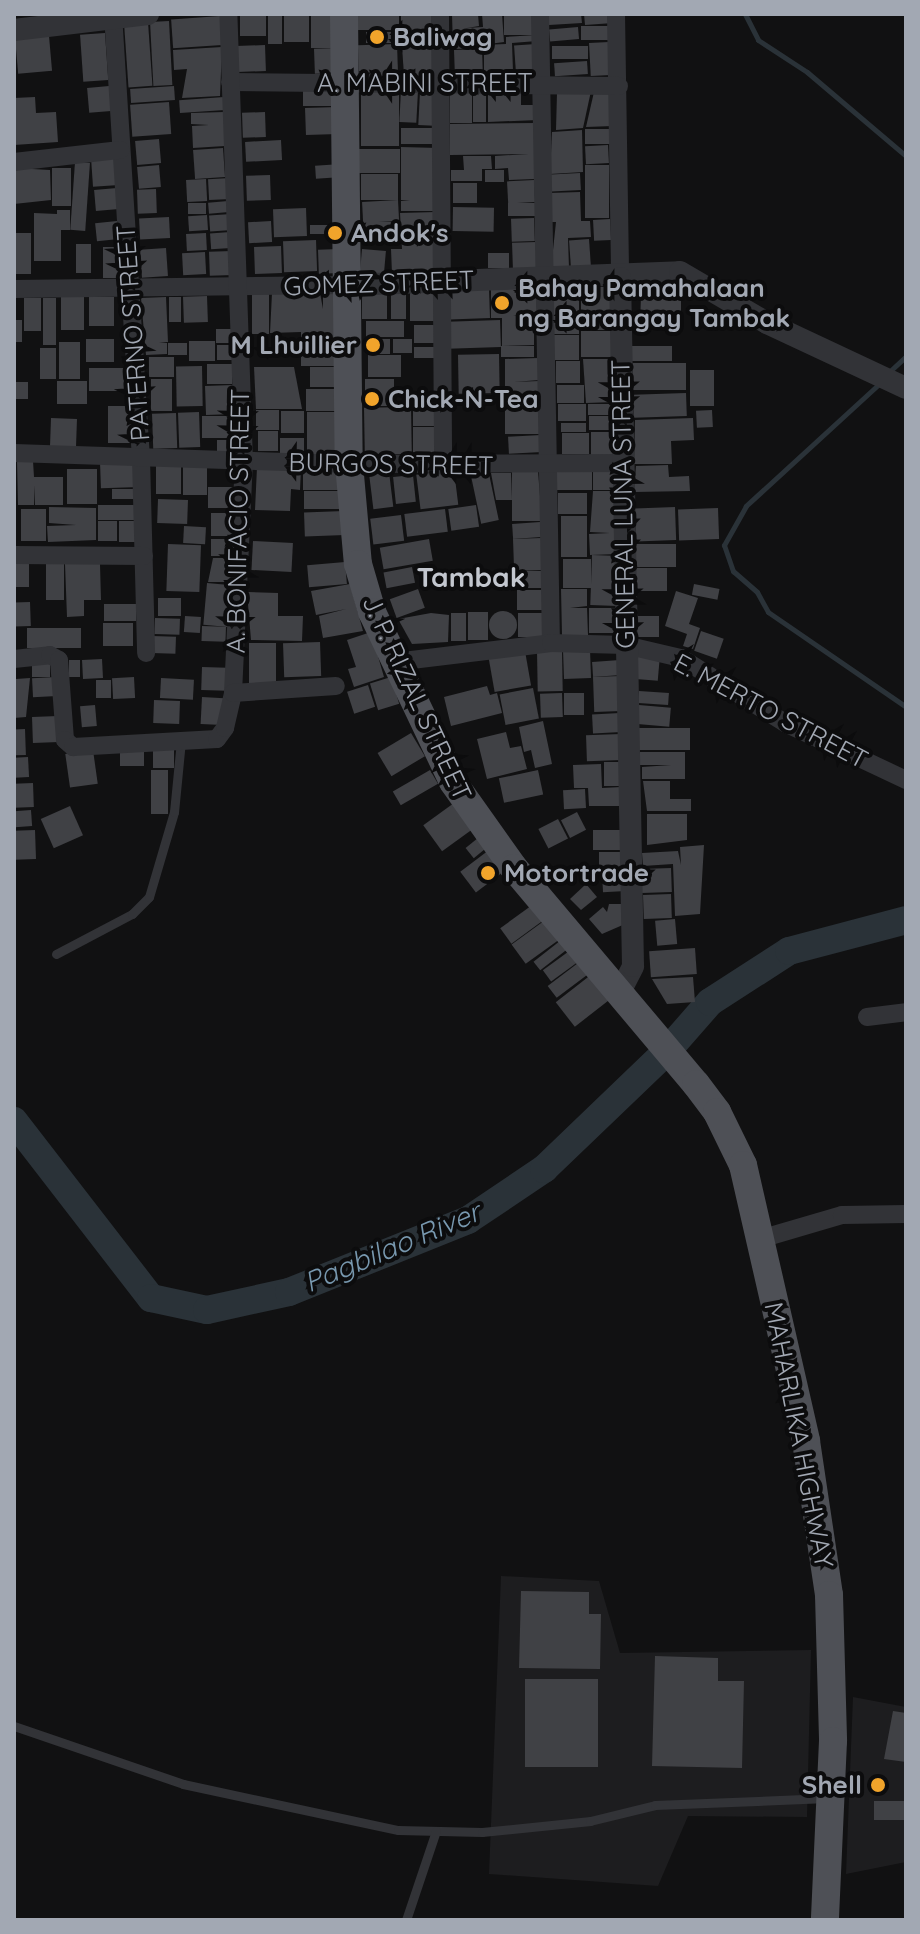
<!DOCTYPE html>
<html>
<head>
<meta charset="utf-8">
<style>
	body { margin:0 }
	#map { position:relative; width:920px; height:1934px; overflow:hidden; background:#111112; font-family:Quicksand,sans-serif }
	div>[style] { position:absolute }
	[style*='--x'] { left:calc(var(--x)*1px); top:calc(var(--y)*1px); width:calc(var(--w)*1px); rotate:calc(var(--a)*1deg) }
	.built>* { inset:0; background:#1d1d1f }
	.stream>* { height:5px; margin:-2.5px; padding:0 2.5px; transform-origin:2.5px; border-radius:2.5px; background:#2a3238 }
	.river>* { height:28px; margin:-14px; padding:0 14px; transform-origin:14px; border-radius:14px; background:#2a3238 }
	.building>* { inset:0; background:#404145; transform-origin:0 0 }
	.round { border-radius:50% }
	.service>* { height:9px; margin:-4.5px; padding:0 4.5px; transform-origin:4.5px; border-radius:4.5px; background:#323337 }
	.minor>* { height:18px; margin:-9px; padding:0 9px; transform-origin:9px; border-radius:9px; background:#323337 }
	.tertiary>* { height:22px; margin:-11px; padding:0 11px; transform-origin:11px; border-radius:11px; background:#323337 }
	.primary>* { height:28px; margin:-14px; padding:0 14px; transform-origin:14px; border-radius:14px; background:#4e5056 }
	.dots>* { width:22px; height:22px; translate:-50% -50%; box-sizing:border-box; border:4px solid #0c0c0d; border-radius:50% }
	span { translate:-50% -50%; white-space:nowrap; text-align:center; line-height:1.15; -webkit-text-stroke:8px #0c0c0d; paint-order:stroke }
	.poi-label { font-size:26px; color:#a2a8b3; font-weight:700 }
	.left { translate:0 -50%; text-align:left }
	.right { translate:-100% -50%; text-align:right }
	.street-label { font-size:26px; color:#a2a8b3 }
	.neighbourhood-label { font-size:28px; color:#c3c7cf; font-weight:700 }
	.water-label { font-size:28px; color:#7898af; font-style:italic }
	.frame { position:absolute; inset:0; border:16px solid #a2a8b3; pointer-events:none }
</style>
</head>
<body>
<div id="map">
	<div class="built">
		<div style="clip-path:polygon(501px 1576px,599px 1581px,620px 1653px,811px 1650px,807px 1817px,688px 1816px,658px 1886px,489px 1874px)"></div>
		<div style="clip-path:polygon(853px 1697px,906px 1707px,906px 1862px,846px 1874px)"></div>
	</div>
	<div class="stream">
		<div style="--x:745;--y:14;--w:29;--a:63"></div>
		<div style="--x:758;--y:40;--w:59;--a:33.1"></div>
		<div style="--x:807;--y:72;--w:130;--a:40.3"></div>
		<div style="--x:889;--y:372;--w:23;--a:-43"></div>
		<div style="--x:880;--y:383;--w:182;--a:137.5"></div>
		<div style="--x:746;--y:506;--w:45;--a:119.4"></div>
		<div style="--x:724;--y:545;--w:28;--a:71"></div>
		<div style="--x:733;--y:571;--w:32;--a:41"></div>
		<div style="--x:757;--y:592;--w:23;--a:61"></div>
		<div style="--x:768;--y:612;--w:168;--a:34.5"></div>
	</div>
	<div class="river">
		<div style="--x:14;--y:1121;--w:224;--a:52.3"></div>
		<div style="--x:151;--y:1298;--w:57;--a:12.1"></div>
		<div style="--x:207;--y:1310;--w:84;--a:-12.4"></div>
		<div style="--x:289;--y:1292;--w:193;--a:-21.9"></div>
		<div style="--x:468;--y:1220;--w:92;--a:-33.9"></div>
		<div style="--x:544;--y:1169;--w:172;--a:-43.8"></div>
		<div style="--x:668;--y:1050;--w:64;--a:-48.8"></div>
		<div style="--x:710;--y:1002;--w:94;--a:-32.8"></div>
		<div style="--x:789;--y:951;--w:121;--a:-14.8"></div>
	</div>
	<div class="building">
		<div style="left:240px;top:14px;width:26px;height:22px"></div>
		<div style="left:268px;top:14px;width:14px;height:30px"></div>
		<div style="left:284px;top:14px;width:25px;height:28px"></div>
		<div style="left:311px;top:14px;width:25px;height:34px"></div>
		<div style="left:358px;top:14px;width:41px;height:16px"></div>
		<div style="left:401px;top:14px;width:33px;height:17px"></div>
		<div style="clip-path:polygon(452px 14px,478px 14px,479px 26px,467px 28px,483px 27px,482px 14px,502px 14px,504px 42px,482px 45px,506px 44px,506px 37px,536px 35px,537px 41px,512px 43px,513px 71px,484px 73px,484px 48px,453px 49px)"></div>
		<div style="left:504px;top:14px;width:32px;height:21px"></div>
		<div style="clip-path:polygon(549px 14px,581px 14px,582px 23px,549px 25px)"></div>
		<div style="clip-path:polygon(584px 14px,612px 14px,613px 23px,585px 25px)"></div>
		<div style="left:220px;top:16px;width:29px;height:49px;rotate:86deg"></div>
		<div style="left:169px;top:21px;width:64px;height:19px;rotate:87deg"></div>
		<div style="left:148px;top:22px;width:64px;height:24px;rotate:86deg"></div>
		<div style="left:610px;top:26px;width:14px;height:29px;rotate:90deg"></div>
		<div style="left:578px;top:27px;width:12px;height:29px;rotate:85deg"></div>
		<div style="left:434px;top:31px;width:43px;height:33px;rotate:86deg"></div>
		<div style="left:366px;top:32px;width:30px;height:11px"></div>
		<div style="left:105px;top:33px;width:47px;height:25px;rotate:86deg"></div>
		<div style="left:49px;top:36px;width:35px;height:34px;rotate:85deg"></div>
		<div style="left:609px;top:42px;width:33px;height:20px;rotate:87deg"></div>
		<div style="left:397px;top:44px;width:34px;height:39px;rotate:88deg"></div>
		<div style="left:536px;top:44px;width:26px;height:22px;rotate:86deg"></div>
		<div style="left:265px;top:45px;width:26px;height:29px;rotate:88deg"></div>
		<div style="left:588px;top:46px;width:13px;height:36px;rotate:90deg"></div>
		<div style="clip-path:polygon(222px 47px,220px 96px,182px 98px,187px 69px,174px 70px,173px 50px)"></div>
		<div style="left:339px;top:48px;width:25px;height:25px;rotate:88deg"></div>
		<div style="left:482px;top:49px;width:24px;height:28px;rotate:88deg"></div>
		<div style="left:587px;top:61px;width:13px;height:33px;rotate:86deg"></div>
		<div style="left:109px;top:86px;width:25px;height:22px;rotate:85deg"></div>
		<div style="left:174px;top:86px;width:14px;height:44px;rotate:86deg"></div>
		<div style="left:338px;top:88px;width:18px;height:35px;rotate:90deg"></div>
		<div style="left:361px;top:89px;width:38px;height:57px"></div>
		<div style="left:401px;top:90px;width:17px;height:32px;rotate:3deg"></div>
		<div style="left:450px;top:90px;width:22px;height:33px"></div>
		<div style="clip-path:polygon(488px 90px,521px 90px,521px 105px,538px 105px,538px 120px,488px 122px)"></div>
		<div style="left:473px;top:91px;width:13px;height:31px"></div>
		<div style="clip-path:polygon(591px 91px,583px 128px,556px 130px,557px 93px)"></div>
		<div style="clip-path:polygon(612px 91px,613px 126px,586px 127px,594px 92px)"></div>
		<div style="left:420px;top:92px;width:21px;height:33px;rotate:3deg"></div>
		<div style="clip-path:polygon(35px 97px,36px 113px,56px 112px,58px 142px,14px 145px,14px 98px)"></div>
		<div style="left:224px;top:97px;width:13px;height:45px;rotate:86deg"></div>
		<div style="left:169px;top:102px;width:32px;height:39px;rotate:86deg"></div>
		<div style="left:337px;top:107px;width:27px;height:32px;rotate:88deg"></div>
		<div style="clip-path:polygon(224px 112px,225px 146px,193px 148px,192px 126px,209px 125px,191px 124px,191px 113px)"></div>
		<div style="left:265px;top:112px;width:25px;height:23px;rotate:88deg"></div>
		<div style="clip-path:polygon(536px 123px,534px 179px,509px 180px,508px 168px,495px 169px,495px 156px,529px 154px,450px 155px,450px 124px)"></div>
		<div style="left:401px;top:128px;width:34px;height:16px"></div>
		<div style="left:610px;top:129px;width:15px;height:25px;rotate:90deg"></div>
		<div style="clip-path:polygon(582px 130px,583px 172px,550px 174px,552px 132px)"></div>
		<div style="left:159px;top:139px;width:24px;height:24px;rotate:85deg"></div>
		<div style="left:281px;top:140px;width:20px;height:36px;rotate:87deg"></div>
		<div style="left:608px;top:145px;width:18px;height:23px;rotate:87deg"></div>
		<div style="clip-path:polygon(401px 147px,439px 148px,437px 211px,401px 211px,401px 201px,410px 201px,401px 200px)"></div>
		<div style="left:223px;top:148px;width:29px;height:30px;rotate:86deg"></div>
		<div style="left:359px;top:149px;width:41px;height:24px"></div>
		<div style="clip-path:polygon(463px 156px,491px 156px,492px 169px,482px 169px,482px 181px,451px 181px,451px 170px,464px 170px)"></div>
		<div style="left:117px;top:157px;width:28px;height:26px;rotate:86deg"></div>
		<div style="left:75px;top:162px;width:15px;height:68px;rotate:4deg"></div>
		<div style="left:341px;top:164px;width:13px;height:26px;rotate:86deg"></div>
		<div style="left:159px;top:165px;width:22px;height:22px;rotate:85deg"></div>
		<div style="left:585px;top:165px;width:24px;height:29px"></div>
		<div style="clip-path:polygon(14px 168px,50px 170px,51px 200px,14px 204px)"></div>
		<div style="left:52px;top:168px;width:19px;height:38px"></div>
		<div style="left:504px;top:170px;width:12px;height:19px;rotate:90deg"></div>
		<div style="left:580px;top:173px;width:17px;height:34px;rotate:87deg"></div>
		<div style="left:361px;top:174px;width:37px;height:26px"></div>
		<div style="left:270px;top:175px;width:25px;height:24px;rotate:88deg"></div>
		<div style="left:230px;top:178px;width:21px;height:22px;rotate:87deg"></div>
		<div style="left:206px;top:179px;width:22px;height:20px;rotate:87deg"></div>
		<div style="left:534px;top:180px;width:22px;height:27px;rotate:87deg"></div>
		<div style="left:453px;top:183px;width:24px;height:20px"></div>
		<div style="left:117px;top:188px;width:21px;height:23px;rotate:85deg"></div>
		<div style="left:156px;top:189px;width:24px;height:19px;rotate:88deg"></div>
		<div style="clip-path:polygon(580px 192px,581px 221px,590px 221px,591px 237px,568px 238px,569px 268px,551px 269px,556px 222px,550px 222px,548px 193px)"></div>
		<div style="left:609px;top:194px;width:24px;height:24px;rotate:90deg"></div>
		<div style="left:398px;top:200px;width:21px;height:36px;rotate:87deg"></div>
		<div style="left:228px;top:201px;width:11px;height:20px;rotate:85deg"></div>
		<div style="left:206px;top:203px;width:11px;height:18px;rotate:90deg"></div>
		<div style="left:536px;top:203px;width:13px;height:28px;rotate:90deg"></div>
		<div style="left:453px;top:207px;width:41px;height:24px;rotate:1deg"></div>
		<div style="left:306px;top:208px;width:28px;height:33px;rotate:88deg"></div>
		<div style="clip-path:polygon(57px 210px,70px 210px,70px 230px,61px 230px,61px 261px,34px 261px,34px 213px,57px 214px)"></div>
		<div style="clip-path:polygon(436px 212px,437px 273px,392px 274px,391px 249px,402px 249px,400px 213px)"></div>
		<div style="left:231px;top:214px;width:16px;height:22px;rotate:86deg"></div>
		<div style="left:207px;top:215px;width:15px;height:19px;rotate:86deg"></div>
		<div style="left:169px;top:217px;width:21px;height:30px;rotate:87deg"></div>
		<div style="left:534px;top:218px;width:23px;height:23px;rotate:88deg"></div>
		<div style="left:610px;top:219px;width:21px;height:17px;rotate:87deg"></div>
		<div style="left:117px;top:221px;width:18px;height:22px;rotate:84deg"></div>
		<div style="left:271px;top:221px;width:21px;height:23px;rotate:87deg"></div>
		<div style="left:398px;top:222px;width:14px;height:35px;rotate:90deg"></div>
		<div style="left:340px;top:225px;width:9px;height:30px;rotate:90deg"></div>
		<div style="left:230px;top:232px;width:16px;height:20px;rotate:86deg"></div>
		<div style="left:14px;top:233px;width:17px;height:41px"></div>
		<div style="left:206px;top:233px;width:17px;height:20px;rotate:87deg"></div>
		<div style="left:589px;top:239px;width:29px;height:20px;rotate:86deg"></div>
		<div style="left:316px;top:240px;width:31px;height:33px;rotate:88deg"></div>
		<div style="left:536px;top:242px;width:26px;height:24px;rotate:88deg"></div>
		<div style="left:76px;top:244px;width:15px;height:29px"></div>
		<div style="left:281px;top:246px;width:27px;height:27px;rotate:88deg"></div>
		<div style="left:103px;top:247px;width:19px;height:31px"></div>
		<div style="left:166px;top:248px;width:28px;height:26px;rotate:86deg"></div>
		<div style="left:339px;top:249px;width:24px;height:21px;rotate:88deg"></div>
		<div style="left:362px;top:249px;width:24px;height:23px;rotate:5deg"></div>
		<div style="left:232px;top:251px;width:24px;height:23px;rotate:88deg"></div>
		<div style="left:205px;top:252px;width:22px;height:23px;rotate:87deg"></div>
		<div style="left:509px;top:253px;width:15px;height:21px;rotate:90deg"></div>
		<div style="clip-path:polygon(662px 284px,681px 284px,681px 323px,640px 323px,641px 296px,662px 295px)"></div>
		<div style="left:581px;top:287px;width:33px;height:43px"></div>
		<div style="left:579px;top:288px;width:46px;height:28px;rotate:90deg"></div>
		<div style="left:489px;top:289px;width:29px;height:40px;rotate:88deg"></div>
		<div style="clip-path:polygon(491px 289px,537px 289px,537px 315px,513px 315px,534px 318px,534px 345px,502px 346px,502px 318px,491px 318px)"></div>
		<div style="left:362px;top:291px;width:25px;height:28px"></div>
		<div style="left:391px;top:291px;width:15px;height:28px"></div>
		<div style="left:410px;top:291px;width:29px;height:30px"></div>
		<div style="clip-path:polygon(323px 292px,340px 292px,340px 366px,301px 366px,301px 332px,270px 333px,272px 293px,320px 293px,323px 309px)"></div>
		<div style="left:252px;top:294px;width:17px;height:40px"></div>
		<div style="left:207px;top:296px;width:26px;height:24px;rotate:88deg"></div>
		<div style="left:61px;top:297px;width:23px;height:33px"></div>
		<div style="left:114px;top:297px;width:29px;height:25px;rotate:90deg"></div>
		<div style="clip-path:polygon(166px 297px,168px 342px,159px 342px,167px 343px,167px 354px,146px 355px,141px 298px)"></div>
		<div style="left:169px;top:297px;width:12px;height:25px"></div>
		<div style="left:24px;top:298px;width:17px;height:33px"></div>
		<div style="left:43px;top:298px;width:13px;height:47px"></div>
		<div style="left:14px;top:320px;width:8px;height:22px"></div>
		<div style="left:500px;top:320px;width:27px;height:53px;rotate:88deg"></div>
		<div style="left:404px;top:321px;width:16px;height:38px;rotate:90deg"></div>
		<div style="left:438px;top:325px;width:18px;height:24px;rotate:90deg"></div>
		<div style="left:216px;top:329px;width:16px;height:14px"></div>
		<div style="left:581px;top:331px;width:34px;height:26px"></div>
		<div style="left:554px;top:335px;width:25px;height:25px"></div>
		<div style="left:86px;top:339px;width:28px;height:23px"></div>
		<div style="left:367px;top:339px;width:23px;height:15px"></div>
		<div style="left:393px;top:339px;width:19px;height:14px"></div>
		<div style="left:215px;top:341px;width:20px;height:26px;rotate:90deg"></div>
		<div style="left:59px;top:342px;width:21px;height:37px"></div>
		<div style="left:168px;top:343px;width:19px;height:12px"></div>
		<div style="left:217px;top:345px;width:16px;height:15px"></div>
		<div style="left:534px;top:346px;width:11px;height:33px;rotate:90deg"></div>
		<div style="left:672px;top:346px;width:15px;height:41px;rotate:90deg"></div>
		<div style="left:437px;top:347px;width:11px;height:23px;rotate:90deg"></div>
		<div style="left:40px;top:348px;width:16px;height:31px"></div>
		<div style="left:499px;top:354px;width:39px;height:41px;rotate:89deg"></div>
		<div style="left:401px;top:355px;width:22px;height:33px;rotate:90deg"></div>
		<div style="left:149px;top:357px;width:25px;height:20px"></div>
		<div style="clip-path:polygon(538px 358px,539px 380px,514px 382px,539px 381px,540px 401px,505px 402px,505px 359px)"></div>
		<div style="clip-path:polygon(583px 359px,615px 359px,614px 402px,586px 403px)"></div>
		<div style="left:556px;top:361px;width:24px;height:22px"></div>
		<div style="left:686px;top:363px;width:27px;height:53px;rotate:90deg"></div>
		<div style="left:207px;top:364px;width:25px;height:20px"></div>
		<div style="left:202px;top:366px;width:40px;height:26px;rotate:89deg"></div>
		<div style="clip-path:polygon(254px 367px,294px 367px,302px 409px,256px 409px)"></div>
		<div style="left:341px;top:367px;width:20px;height:31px;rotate:90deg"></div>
		<div style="left:125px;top:368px;width:23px;height:36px;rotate:90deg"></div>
		<div style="left:690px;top:370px;width:24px;height:36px"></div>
		<div style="left:151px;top:379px;width:21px;height:32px"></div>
		<div style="left:365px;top:379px;width:29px;height:27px"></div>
		<div style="left:57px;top:381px;width:30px;height:23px"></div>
		<div style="left:14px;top:382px;width:14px;height:17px"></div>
		<div style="left:233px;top:385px;width:29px;height:28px;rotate:88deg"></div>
		<div style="left:557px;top:385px;width:27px;height:18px"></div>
		<div style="left:306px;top:389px;width:34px;height:22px"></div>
		<div style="left:686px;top:393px;width:23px;height:53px;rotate:88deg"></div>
		<div style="left:505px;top:403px;width:36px;height:31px"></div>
		<div style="left:586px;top:404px;width:17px;height:28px;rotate:90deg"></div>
		<div style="left:588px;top:404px;width:26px;height:11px"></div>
		<div style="left:108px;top:406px;width:23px;height:37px"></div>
		<div style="left:413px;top:406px;width:25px;height:20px"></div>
		<div style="left:411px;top:407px;width:47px;height:47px;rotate:89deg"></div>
		<div style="left:256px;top:410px;width:23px;height:20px"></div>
		<div style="left:712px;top:410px;width:17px;height:16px;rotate:87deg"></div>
		<div style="left:281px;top:411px;width:23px;height:22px"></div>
		<div style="left:199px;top:412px;width:35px;height:21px;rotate:88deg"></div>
		<div style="left:345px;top:412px;width:43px;height:38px;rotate:90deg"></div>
		<div style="left:176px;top:413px;width:35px;height:24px;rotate:88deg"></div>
		<div style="left:232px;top:416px;width:22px;height:30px;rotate:90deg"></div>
		<div style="left:589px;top:416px;width:24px;height:14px"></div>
		<div style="left:51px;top:418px;width:26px;height:28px;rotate:2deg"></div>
		<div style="clip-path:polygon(693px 418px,694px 440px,671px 441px,672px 464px,634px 464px,635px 420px)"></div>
		<div style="left:561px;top:423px;width:25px;height:9px"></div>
		<div style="left:438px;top:427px;width:28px;height:25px;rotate:90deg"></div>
		<div style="left:258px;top:431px;width:20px;height:20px"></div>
		<div style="left:591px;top:432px;width:23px;height:24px"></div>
		<div style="left:589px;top:433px;width:21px;height:27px;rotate:90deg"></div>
		<div style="left:541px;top:435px;width:17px;height:33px;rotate:87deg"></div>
		<div style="left:280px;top:438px;width:24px;height:16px"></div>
		<div style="left:217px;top:440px;width:22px;height:12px"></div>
		<div style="clip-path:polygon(17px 461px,33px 461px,34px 477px,63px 477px,63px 505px,35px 505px,35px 485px,34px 505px,18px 505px)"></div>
		<div style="left:139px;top:461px;width:26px;height:39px;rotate:88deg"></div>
		<div style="left:156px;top:464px;width:25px;height:30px"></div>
		<div style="left:183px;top:465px;width:24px;height:30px"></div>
		<div style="clip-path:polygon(668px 465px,669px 477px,689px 476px,690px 491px,634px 492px,636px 466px)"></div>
		<div style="clip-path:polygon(257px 467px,301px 469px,300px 490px,291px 489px,290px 511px,255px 510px)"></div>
		<div style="left:67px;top:469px;width:30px;height:35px"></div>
		<div style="left:303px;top:470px;width:40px;height:20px"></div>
		<div style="left:454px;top:470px;width:35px;height:38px;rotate:83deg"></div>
		<div style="left:592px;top:470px;width:20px;height:36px;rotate:90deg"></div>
		<div style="left:620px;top:470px;width:20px;height:27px;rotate:90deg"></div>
		<div style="clip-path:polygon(538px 471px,542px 521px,512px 521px,512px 472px)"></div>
		<div style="left:389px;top:472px;width:35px;height:20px;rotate:83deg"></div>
		<div style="clip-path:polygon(491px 473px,511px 473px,512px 500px,496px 500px)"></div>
		<div style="left:489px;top:474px;width:47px;height:18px;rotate:78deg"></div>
		<div style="left:413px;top:475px;width:27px;height:20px;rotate:84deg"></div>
		<div style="left:208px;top:487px;width:28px;height:21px"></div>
		<div style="left:112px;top:489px;width:26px;height:10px"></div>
		<div style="left:343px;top:491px;width:18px;height:39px;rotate:90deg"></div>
		<div style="clip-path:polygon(593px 491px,618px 491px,618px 554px,590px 555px,589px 534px,610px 533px,590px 532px)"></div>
		<div style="left:558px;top:493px;width:29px;height:21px"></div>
		<div style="left:158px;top:499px;width:30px;height:24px;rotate:2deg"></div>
		<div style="left:98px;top:505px;width:40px;height:15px"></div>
		<div style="left:476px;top:505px;width:22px;height:28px;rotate:82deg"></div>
		<div style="clip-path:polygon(49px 507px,96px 508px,96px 540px,48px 542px,47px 526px,76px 525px,49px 523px)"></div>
		<div style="left:675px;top:507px;width:33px;height:40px;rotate:88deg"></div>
		<div style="left:718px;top:508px;width:31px;height:40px;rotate:88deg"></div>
		<div style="left:21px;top:509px;width:25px;height:32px"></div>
		<div style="left:445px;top:509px;width:23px;height:41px;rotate:83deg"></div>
		<div style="left:344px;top:511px;width:24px;height:40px;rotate:88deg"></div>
		<div style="left:211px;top:513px;width:23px;height:23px"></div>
		<div style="left:401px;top:515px;width:26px;height:31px;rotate:83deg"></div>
		<div style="left:561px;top:516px;width:26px;height:41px"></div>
		<div style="left:98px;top:521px;width:19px;height:20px"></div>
		<div style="left:119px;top:521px;width:20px;height:21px"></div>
		<div style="left:540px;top:522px;width:15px;height:28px;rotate:86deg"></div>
		<div style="left:184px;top:526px;width:22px;height:17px;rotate:3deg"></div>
		<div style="left:541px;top:538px;width:32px;height:28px;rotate:88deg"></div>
		<div style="left:211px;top:539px;width:27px;height:17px"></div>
		<div style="left:429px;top:539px;width:22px;height:50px;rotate:80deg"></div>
		<div style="left:253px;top:541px;width:40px;height:29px;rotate:3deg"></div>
		<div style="left:168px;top:544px;width:33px;height:47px;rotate:2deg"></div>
		<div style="left:636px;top:544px;width:40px;height:23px"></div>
		<div style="left:619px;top:556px;width:50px;height:27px;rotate:92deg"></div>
		<div style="clip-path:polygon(213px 558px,225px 558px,225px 567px,232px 567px,232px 582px,208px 582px)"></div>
		<div style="left:563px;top:559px;width:28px;height:29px"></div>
		<div style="left:64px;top:561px;width:39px;height:18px;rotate:90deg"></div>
		<div style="left:29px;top:562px;width:25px;height:15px;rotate:90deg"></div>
		<div style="left:345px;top:562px;width:22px;height:38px;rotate:85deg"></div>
		<div style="clip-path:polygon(65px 564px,100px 564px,101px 600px,84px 600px,84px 616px,67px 617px)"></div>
		<div style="left:412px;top:567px;width:16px;height:29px;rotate:79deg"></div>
		<div style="left:667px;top:568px;width:23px;height:31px;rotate:90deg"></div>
		<div style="left:541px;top:571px;width:17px;height:26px;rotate:90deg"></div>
		<div style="left:207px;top:583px;width:25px;height:42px;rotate:5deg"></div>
		<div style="clip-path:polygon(350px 584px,363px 631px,323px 638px,319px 616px,346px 609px,316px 615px,311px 591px)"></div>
		<div style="left:694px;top:584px;width:26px;height:11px;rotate:11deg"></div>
		<div style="left:418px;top:589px;width:20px;height:30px;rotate:70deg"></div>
		<div style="clip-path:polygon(561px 589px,587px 589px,587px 606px,570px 608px,587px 608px,588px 635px,562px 635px)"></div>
		<div style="left:517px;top:590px;width:29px;height:20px"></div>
		<div style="clip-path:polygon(676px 591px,698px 598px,689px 624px,700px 628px,693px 649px,683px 646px,687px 634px,665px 626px)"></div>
		<div style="clip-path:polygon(247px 592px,278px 593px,278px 616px,303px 616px,302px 641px,251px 640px)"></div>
		<div style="left:158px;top:598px;width:23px;height:18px"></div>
		<div style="left:30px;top:602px;width:24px;height:16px;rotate:88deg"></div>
		<div style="left:136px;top:604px;width:17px;height:32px;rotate:90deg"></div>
		<div style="left:589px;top:608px;width:26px;height:25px"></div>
		<div class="round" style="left:489px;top:611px;width:28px;height:28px"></div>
		<div style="left:468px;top:612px;width:20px;height:28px"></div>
		<div style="clip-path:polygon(431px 613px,449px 615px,448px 642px,412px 644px,398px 619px)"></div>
		<div style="left:451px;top:613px;width:15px;height:28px"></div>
		<div style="left:518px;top:613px;width:25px;height:24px"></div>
		<div style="left:185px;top:616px;width:16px;height:16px;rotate:4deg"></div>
		<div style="left:659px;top:616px;width:21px;height:23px;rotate:90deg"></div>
		<div style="left:155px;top:618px;width:25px;height:16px;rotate:2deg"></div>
		<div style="left:103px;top:623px;width:30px;height:23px"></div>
		<div style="left:202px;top:626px;width:24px;height:15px;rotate:2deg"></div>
		<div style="left:81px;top:628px;width:20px;height:54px;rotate:90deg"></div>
		<div style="left:701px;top:631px;width:24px;height:21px;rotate:19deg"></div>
		<div style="clip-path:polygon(371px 632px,384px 677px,354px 687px,348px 669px,356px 667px,347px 640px)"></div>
		<div style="left:152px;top:636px;width:24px;height:17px;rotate:2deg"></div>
		<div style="left:320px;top:642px;width:34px;height:37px;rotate:88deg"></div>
		<div style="left:249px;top:643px;width:27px;height:44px"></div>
		<div style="left:590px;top:649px;width:29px;height:27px;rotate:88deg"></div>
		<div style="left:562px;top:650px;width:41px;height:25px;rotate:89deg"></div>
		<div style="left:525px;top:651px;width:35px;height:37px;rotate:80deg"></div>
		<div style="left:638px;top:654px;width:22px;height:25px;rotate:5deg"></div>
		<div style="left:102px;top:659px;width:19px;height:20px;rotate:87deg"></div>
		<div style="left:69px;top:660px;width:11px;height:17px"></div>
		<div style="left:620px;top:660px;width:15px;height:28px;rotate:86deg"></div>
		<div style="left:32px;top:662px;width:18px;height:15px"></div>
		<div style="left:202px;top:667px;width:25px;height:23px;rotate:2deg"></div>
		<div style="left:620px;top:676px;width:35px;height:27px;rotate:88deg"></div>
		<div style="left:56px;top:677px;width:19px;height:24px;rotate:87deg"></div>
		<div style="left:134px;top:677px;width:21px;height:22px;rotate:87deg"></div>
		<div style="left:391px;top:677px;width:28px;height:22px;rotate:73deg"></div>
		<div style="clip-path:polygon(30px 678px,26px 717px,14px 718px,16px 679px)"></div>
		<div style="left:161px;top:678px;width:33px;height:20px;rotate:3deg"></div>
		<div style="left:111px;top:680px;width:18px;height:15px;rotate:90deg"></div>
		<div style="left:368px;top:685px;width:23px;height:22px;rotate:72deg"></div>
		<div style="clip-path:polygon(487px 686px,490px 695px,497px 693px,502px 713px,451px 726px,444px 697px)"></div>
		<div style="left:533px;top:688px;width:31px;height:34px;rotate:79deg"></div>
		<div style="left:639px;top:691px;width:30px;height:12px;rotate:4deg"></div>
		<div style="left:562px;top:693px;width:24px;height:22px;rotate:88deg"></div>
		<div style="left:584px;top:693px;width:22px;height:20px;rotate:90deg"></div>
		<div style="left:202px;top:697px;width:22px;height:27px;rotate:3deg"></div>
		<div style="left:154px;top:700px;width:26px;height:23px;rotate:2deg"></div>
		<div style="left:95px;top:705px;width:21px;height:15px;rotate:85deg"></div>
		<div style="left:639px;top:705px;width:32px;height:19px;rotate:5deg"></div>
		<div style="left:620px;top:713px;width:19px;height:28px;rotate:87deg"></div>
		<div style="left:58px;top:716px;width:26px;height:26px;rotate:88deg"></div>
		<div style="clip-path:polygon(543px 721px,552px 764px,535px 768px,531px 750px,524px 752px,519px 727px)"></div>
		<div style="left:638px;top:728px;width:52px;height:22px"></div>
		<div style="left:25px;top:729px;width:26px;height:11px;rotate:88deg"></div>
		<div style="clip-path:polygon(506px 732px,510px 748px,521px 746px,527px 769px,487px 779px,477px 739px)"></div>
		<div style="left:411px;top:733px;width:27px;height:39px;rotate:59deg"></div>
		<div style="left:621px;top:734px;width:26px;height:35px;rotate:88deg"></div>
		<div style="left:153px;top:744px;width:21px;height:24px"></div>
		<div style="left:120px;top:745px;width:24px;height:21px"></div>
		<div style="left:93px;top:750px;width:34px;height:28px;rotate:82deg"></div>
		<div style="clip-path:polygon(640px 752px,685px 752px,685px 779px,642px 779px,642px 767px,671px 765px,640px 765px)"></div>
		<div style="left:28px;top:757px;width:20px;height:14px;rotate:87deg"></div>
		<div style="left:622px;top:762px;width:24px;height:18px;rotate:90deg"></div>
		<div style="clip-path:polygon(601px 764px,602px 788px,621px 787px,622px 806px,589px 806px,588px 788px,574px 788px,573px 765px)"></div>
		<div style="left:151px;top:770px;width:17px;height:44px"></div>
		<div style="left:430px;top:770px;width:16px;height:43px;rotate:60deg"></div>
		<div style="left:538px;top:770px;width:25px;height:40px;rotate:78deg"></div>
		<div style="clip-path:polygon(643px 781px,670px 781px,670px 799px,691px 799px,691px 811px,647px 811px)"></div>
		<div style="left:33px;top:783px;width:24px;height:19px;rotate:88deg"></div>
		<div style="left:585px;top:789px;width:19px;height:22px;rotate:87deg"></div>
		<div style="left:454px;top:803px;width:32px;height:38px;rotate:54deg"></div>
		<div style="left:70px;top:806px;width:32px;height:32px;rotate:66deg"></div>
		<div style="left:31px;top:810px;width:16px;height:17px;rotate:86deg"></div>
		<div style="left:577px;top:812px;width:20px;height:18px;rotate:63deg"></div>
		<div style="clip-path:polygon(647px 814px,687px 814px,687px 840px,647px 845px)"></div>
		<div style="left:558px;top:819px;width:22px;height:22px;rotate:63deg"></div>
		<div style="left:35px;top:830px;width:29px;height:21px;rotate:88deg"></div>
		<div style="left:621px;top:830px;width:20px;height:28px;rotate:90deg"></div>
		<div style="left:478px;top:838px;width:13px;height:16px;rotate:51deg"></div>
		<div style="clip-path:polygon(704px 845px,700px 914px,675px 916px,673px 864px,643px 866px,642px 853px,678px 851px,681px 865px,680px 847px)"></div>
		<div style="left:489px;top:850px;width:26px;height:36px;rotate:53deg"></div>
		<div style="left:625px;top:852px;width:18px;height:26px;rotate:90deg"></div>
		<div style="left:671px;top:868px;width:24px;height:30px;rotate:88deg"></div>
		<div style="left:625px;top:872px;width:19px;height:23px;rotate:87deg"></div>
		<div style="clip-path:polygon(586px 884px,597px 897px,581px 910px,570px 899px)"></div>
		<div style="left:671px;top:894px;width:24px;height:28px;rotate:88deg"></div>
		<div style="left:535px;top:903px;width:19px;height:43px;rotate:54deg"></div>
		<div style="clip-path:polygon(609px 904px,624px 904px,625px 924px,602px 934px,589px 919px,603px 907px,607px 912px)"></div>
		<div style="left:548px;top:918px;width:24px;height:45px;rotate:54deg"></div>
		<div style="left:675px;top:919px;width:25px;height:20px;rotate:85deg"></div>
		<div style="left:565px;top:937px;width:11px;height:40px;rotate:52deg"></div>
		<div style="left:695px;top:948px;width:26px;height:46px;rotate:86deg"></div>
		<div style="left:572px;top:949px;width:14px;height:36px;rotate:54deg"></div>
		<div style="left:582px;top:960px;width:15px;height:43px;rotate:53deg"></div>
		<div style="left:592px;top:974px;width:31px;height:46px;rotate:52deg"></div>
		<div style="clip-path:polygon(693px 977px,695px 1002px,667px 1004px,652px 979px)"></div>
		<div style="clip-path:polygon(521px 1591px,589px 1592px,589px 1614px,601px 1614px,600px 1669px,519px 1668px)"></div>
		<div style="clip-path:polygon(655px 1656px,718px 1658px,718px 1681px,744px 1681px,742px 1768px,652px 1766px)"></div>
		<div style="left:598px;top:1679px;width:88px;height:73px;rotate:90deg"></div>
		<div style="clip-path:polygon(893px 1711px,906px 1713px,906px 1762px,884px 1759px)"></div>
		<div style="left:874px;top:1801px;width:32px;height:19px"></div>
	</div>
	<div class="service">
		<div style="--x:56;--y:954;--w:86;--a:-27.8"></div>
		<div style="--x:132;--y:914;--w:24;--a:-45"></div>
		<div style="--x:149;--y:897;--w:89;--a:-73.6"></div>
		<div style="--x:174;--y:812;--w:72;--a:-84.4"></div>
		<div style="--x:14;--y:1726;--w:179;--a:18.9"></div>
		<div style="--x:183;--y:1784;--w:220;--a:12.1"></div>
		<div style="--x:398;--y:1830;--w:84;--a:1.4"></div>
		<div style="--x:482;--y:1832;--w:109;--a:-5.8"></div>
		<div style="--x:590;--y:1821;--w:67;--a:-13.8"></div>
		<div style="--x:655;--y:1805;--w:173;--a:-2.3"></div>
		<div style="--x:406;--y:1920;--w:94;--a:-71.4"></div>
	</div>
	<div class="minor">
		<div style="--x:113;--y:14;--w:445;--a:86.4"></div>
		<div style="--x:141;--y:458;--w:195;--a:88.5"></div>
		<div style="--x:440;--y:14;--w:452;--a:89.6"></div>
		<div style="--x:540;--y:14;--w:629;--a:89"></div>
		<div style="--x:616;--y:14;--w:264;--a:89.1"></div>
		<div style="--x:230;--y:82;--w:389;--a:0.6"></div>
		<div style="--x:14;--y:162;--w:107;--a:-6.5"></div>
		<div style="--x:14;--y:289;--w:333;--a:-0.7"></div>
		<div style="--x:14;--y:453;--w:335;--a:1.9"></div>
		<div style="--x:349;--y:464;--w:274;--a:-0.2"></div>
		<div style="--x:14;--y:555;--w:130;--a:0.4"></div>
		<div style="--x:14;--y:659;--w:36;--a:-6"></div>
		<div style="--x:50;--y:655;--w:10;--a:29"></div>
		<div style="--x:59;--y:660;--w:80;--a:85.7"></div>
		<div style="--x:65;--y:740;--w:11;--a:41"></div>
		<div style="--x:73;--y:747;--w:144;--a:-3.2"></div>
		<div style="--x:217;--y:739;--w:14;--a:-54"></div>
		<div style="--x:225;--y:728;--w:36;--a:-77"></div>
		<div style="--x:233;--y:693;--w:231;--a:-87.3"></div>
		<div style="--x:244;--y:462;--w:448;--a:-92"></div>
		<div style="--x:395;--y:662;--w:157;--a:-6.9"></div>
		<div style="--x:551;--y:643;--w:74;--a:1.5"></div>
		<div style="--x:625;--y:645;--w:57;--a:13.1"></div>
		<div style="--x:681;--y:658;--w:123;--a:32"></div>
		<div style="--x:785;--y:723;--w:134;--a:25.2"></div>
		<div style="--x:233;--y:693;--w:103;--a:-3.9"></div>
		<div style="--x:867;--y:1017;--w:39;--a:-7"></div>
		<div style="--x:760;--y:1239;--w:85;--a:-16.3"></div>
		<div style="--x:842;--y:1215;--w:64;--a:-0.9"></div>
	</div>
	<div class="tertiary">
		<div style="--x:14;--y:30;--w:135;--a:-6.8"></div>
		<div style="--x:347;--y:285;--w:333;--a:-2.2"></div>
		<div style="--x:680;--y:272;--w:101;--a:30.4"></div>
		<div style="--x:767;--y:323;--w:153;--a:25.1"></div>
		<div style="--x:620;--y:992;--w:29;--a:-63"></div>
		<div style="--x:633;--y:966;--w:688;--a:-91.08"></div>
	</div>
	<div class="primary">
		<div style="--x:344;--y:14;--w:450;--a:89.4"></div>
		<div style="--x:349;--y:464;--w:100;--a:84.9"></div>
		<div style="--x:358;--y:564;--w:50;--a:73.7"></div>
		<div style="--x:372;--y:612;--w:188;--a:64.5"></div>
		<div style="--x:453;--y:782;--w:105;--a:54.7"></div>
		<div style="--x:514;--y:868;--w:282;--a:49.9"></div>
		<div style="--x:696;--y:1084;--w:35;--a:53"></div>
		<div style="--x:717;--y:1112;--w:59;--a:63.9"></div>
		<div style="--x:743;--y:1165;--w:283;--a:77.1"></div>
		<div style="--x:806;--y:1441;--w:156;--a:81.5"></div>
		<div style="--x:829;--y:1595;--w:146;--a:88.4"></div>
		<div style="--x:833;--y:1741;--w:179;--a:92.6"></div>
	</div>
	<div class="dots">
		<div style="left:377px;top:37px;background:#f1a42b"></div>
		<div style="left:335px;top:233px;background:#f1a42b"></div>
		<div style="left:502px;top:303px;background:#f1a42b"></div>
		<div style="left:373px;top:345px;background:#f1a42b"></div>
		<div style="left:372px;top:399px;background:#f1a42b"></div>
		<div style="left:488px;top:873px;background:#f1a42b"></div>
		<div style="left:878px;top:1785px;background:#f1a42b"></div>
	</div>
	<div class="poi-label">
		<span class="left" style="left:393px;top:37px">Baliwag</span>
		<span class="left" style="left:351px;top:233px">Andok's</span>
		<span class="left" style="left:518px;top:303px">Bahay Pamahalaan<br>ng Barangay Tambak</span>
		<span class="right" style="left:357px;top:345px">M Lhuillier</span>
		<span class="left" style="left:388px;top:399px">Chick-N-Tea</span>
		<span class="left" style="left:504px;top:873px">Motortrade</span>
		<span class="right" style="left:862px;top:1785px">Shell</span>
	</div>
	<div class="street-label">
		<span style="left:425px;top:83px">A. MABINI STREET</span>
		<span style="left:379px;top:283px;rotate:-2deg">GOMEZ STREET</span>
		<span style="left:133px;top:333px;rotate:-94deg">PATERNO STREET</span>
		<span style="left:391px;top:464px;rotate:1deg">BURGOS STREET</span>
		<span style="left:623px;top:504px;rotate:-91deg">GENERAL LUNA STREET</span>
		<span style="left:238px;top:521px;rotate:-89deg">A. BONIFACIO STREET</span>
		<span style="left:417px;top:698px;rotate:65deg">J. P. RIZAL STREET</span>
		<span style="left:771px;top:711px;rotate:28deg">E. MERTO STREET</span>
		<span style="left:799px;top:1435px;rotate:79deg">MAHARLIKA HIGHWAY</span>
	</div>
	<div class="neighbourhood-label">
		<span style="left:471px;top:577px">Tambak</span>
	</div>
	<div class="water-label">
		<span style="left:392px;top:1247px;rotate:-23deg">Pagbilao River</span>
	</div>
	<div class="frame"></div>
</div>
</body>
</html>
